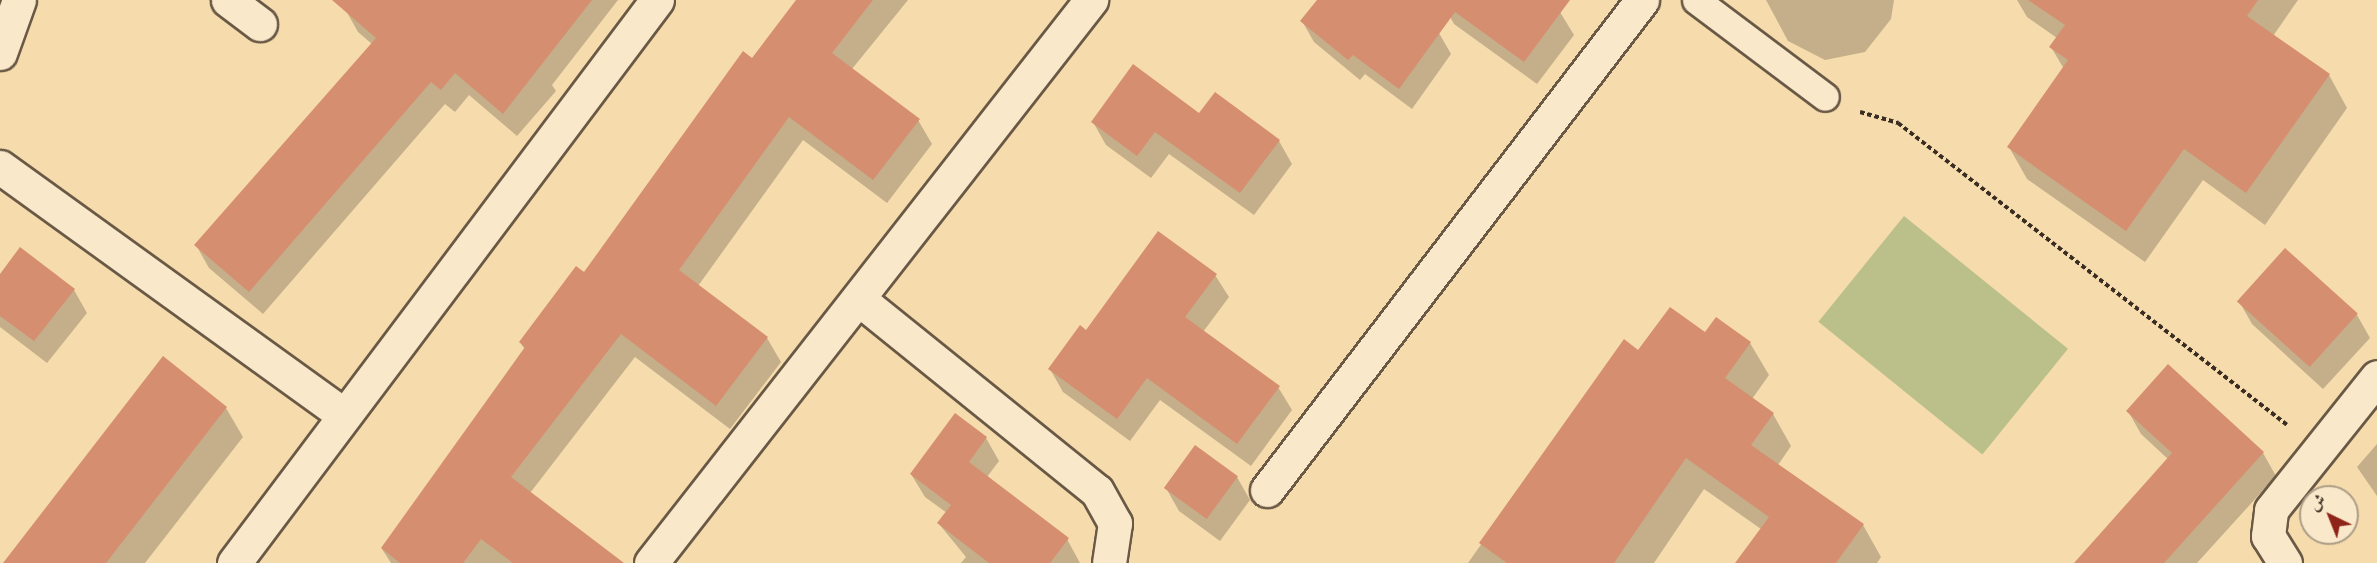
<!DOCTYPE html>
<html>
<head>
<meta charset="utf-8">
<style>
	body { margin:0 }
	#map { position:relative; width:2377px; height:563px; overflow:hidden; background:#f6dbad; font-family:Vollkorn,Amiri,serif }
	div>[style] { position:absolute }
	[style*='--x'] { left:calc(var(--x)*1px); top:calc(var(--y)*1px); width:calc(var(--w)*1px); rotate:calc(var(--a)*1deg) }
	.green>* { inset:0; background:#bbc08a; transform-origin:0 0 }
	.shadow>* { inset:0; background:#0003 }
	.building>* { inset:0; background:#d68e70; transform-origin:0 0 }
	.path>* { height:4px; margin-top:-2px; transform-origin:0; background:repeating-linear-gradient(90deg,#3a2e22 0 4.5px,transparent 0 7.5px) }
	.roads { filter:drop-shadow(2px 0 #695945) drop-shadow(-2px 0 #695945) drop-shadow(0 2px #695945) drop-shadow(0 -2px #695945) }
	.service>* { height:27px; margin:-13.5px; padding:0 13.5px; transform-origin:13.5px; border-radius:13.5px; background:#f9e8ca }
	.minor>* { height:33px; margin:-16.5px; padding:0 16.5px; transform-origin:16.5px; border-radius:16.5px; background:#f9e8ca }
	span { translate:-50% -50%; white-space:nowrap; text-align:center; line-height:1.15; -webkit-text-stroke:4.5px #f9e8ca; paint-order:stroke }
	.north { position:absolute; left:2299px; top:485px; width:60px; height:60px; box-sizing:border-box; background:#f9e8ca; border:2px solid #ad9e87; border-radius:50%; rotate:317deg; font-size:16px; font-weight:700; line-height:24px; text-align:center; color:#3a2e22 }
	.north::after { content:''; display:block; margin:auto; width:21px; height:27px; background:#8f2418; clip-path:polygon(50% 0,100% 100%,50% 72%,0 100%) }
</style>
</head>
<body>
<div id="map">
	<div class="green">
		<div style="left:1904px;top:216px;width:211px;height:136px;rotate:39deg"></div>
	</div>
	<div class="shadow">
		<div style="clip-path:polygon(340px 0,618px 0,552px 85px,556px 91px,517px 136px,469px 95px,455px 112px,445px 104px,263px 314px,209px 268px,196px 245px,372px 44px,358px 32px)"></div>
		<div style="clip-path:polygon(798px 0,908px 0,852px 69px,918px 120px,932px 144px,887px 203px,803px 140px,698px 286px,767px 338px,781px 362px,730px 429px,635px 357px,530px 493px,616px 563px,391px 563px,382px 549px,525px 350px,520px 342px,585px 275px)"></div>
		<div style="clip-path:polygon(1319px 0,1398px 0,1439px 33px,1451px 54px,1412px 109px,1365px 74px,1360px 80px,1314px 42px,1302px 21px)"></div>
		<div style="clip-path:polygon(1544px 0,1560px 12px,1574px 35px,1537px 84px,1454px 24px,1441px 1px)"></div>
		<div style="clip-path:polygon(1766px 0,1894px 0,1891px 19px,1865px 52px,1825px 60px,1788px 41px)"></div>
		<div style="clip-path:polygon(2017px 0,2298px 0,2273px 36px,2329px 75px,2347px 108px,2265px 225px,2203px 180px,2145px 262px,2027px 179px,2009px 147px,2064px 69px,2051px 47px,2057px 38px,2027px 17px)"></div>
		<div style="clip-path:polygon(1200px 115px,1279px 141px,1292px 164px,1254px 215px,1169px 154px,1151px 178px,1106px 145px,1093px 122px)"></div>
		<div style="clip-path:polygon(2285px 250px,2357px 315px,2370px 338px,2323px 389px,2252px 324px,2239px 301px)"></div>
		<div style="clip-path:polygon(1215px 275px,1229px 297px,1203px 332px,1278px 387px,1292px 410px,1251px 466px,1160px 400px,1130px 441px,1063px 392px,1050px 369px,1086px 332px)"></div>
		<div style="clip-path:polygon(0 276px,74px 290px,87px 313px,47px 363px,0 327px)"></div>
		<div style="clip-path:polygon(1706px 334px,1750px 343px,1769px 375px,1752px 399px,1773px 414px,1791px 446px,1778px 465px,1863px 525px,1881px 557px,1877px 563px,1737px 563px,1761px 529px,1704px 489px,1654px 563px,1468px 563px,1624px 341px,1639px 352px)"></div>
		<div style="clip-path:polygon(226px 408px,243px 437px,145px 563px,4px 563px)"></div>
		<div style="clip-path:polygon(2128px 411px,2263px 453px,2276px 476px,2197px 563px,2082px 563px,2169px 460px,2141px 434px)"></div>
		<div style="clip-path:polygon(986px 438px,999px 461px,987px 477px,1067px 539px,1080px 563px,961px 563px,966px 557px,939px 524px,947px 513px,925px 497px,911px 474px)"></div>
		<div style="clip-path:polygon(2377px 444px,2377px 496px,2357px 467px)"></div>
		<div style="clip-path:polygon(1237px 477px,1250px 500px,1220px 541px,1179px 511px,1166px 488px)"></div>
	</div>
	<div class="building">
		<div style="clip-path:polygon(332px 0,592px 0,503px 114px,455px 73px,441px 90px,431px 82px,249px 292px,194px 245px,376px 38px)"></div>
		<div style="clip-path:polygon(796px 0,873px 0,832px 53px,920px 119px,873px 180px,789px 117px,679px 270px,768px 337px,716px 406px,621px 334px,511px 477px,624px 563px,513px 563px,481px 539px,463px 563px,400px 563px,381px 548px,525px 347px,519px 342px,576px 266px,584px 272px,743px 51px,752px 58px)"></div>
		<div style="clip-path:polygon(1317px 0,1570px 0,1524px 62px,1455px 12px,1399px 89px,1353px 55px,1348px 60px,1300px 21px)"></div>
		<div style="clip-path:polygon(2028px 0,2258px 0,2247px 16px,2330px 74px,2246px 193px,2184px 149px,2126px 231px,2007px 147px,2068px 60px,2049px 47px,2065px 25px)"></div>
		<div style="clip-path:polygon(1133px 64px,1199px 113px,1215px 92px,1280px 140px,1240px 193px,1155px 132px,1137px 156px,1091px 122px)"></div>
		<div style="clip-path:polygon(1158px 231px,1217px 274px,1185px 317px,1280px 386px,1237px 444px,1147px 378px,1117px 419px,1048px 369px,1080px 325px,1086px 330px)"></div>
		<div style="clip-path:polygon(20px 247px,75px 289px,34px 341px,0 316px,0 274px)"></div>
		<div style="left:2285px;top:248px;width:98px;height:72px;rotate:42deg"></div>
		<div style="clip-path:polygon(1670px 307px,1705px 332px,1716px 317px,1751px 342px,1725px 378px,1774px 413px,1751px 445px,1864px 524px,1836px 563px,1735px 563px,1769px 517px,1686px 458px,1614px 563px,1507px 563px,1479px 543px,1624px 339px,1638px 350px)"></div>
		<div style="clip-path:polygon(163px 356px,227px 407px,106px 563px,3px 563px)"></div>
		<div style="clip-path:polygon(2168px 364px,2264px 452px,2164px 563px,2074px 563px,2172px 453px,2126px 411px)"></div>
		<div style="clip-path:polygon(955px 413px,987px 437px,969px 462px,1069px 538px,1050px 563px,989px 563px,937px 523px,951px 505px,910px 474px)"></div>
		<div style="left:1195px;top:445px;width:53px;height:53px;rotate:36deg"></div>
	</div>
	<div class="path">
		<div style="--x:1860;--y:112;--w:40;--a:16"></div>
		<div style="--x:1898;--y:123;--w:492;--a:37.8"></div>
	</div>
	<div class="roads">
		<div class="service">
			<div style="--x:1696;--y:0;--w:161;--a:36.9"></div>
		</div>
		<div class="minor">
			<div style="--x:228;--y:0;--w:40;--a:37"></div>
			<div style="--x:0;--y:53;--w:56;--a:-70.3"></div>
			<div style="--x:0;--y:167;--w:422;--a:35.8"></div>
			<div style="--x:860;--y:300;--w:304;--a:38.9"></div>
			<div style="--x:1097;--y:491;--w:37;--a:61"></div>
			<div style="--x:1115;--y:523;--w:40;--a:98.5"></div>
			<div style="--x:1267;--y:490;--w:617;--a:-52.57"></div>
			<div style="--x:234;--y:563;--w:704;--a:-53.08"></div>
			<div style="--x:651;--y:563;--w:715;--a:-51.99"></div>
			<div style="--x:2285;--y:563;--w:32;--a:-122"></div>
			<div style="--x:2268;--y:536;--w:26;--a:-83"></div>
			<div style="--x:2271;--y:510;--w:170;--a:-51.4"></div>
		</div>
	</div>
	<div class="north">ش</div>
</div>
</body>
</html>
